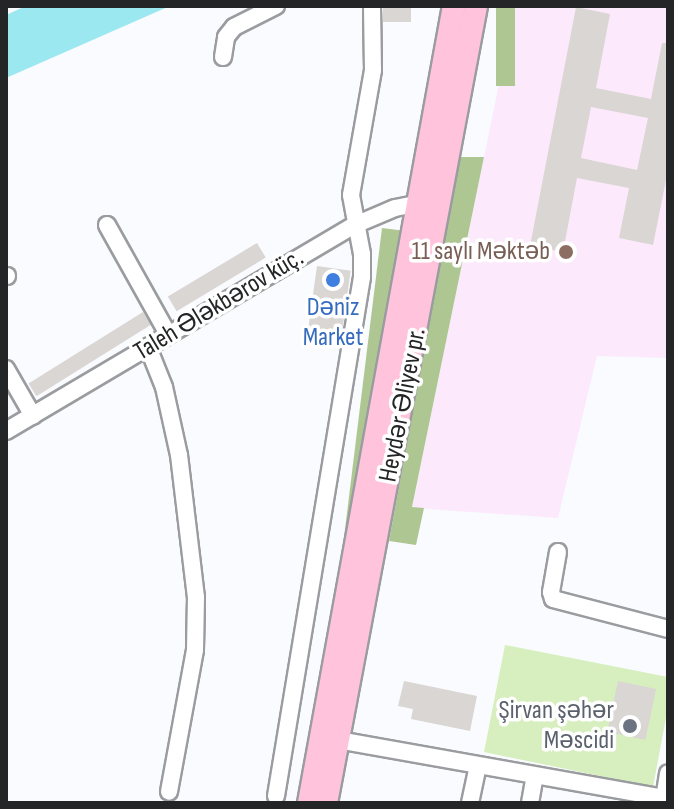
<!DOCTYPE html>
<html>
<head>
<meta charset="utf-8">
<style>
	body { margin:0 }
	#map { position:relative; width:674px; height:809px; overflow:hidden; background:#f9fbff; font-family:"Sofia Sans Condensed",sans-serif }
	div>[style] { position:absolute }
	[style*='--x'] { left:calc(var(--x)*1px); top:calc(var(--y)*1px); width:calc(var(--w)*1px); rotate:calc(var(--a)*1deg) }
	.education>* { inset:0; background:#fceafc }
	.green>* { inset:0; background:#d7efbe }
	.forest>* { inset:0; background:#aec792; transform-origin:0 0 }
	.water>* { inset:0; background:#9be8f0 }
	.building>* { inset:0; background:#d9d6d3; transform-origin:0 0 }
	.roads { filter:drop-shadow(2px 0 #9a9c9f) drop-shadow(-2px 0 #9a9c9f) drop-shadow(0 2px #9a9c9f) drop-shadow(0 -2px #9a9c9f) }
	.minor>* { height:16px; margin:-8px; padding:0 8px; transform-origin:8px; border-radius:8px; background:#fff }
	.major>* { height:22px; margin:-11px; padding:0 11px; transform-origin:11px; border-radius:11px; background:#ffc4dc }
	.dots>* { width:22px; height:22px; translate:-50% -50%; box-sizing:border-box; border:4px solid #fff; border-radius:50% }
	span { translate:-50% -50%; white-space:nowrap; text-align:center; line-height:1.15; -webkit-text-stroke:7px #fff; paint-order:stroke }
	.education-label { font-size:26px; color:#785e54 }
	.right { translate:-100% -50%; text-align:right }
	.street-label { font-size:26px; color:#242526 }
	.shop-label { font-size:26px; color:#366cbe }
	.worship-label { font-size:26px; color:#5b616d }
	.frame { position:absolute; inset:0; border:8px solid #242526; pointer-events:none }
</style>
</head>
<body>
<div id="map">
	<div class="education">
		<div style="clip-path:polygon(515px 6px,668px 6px,666px 358px,597px 356px,558px 518px,412px 508px)"></div>
	</div>
	<div class="green">
		<div style="clip-path:polygon(505px 645px,668px 677px,668px 707px,653px 787px,484px 752px)"></div>
	</div>
	<div class="forest">
		<div style="left:496px;top:6px;width:19px;height:80px"></div>
		<div style="clip-path:polygon(460px 157px,484px 157px,412px 507px,424px 508px,416px 545px,389px 541px)"></div>
		<div style="left:382px;top:228px;width:26px;height:585px;rotate:7deg"></div>
	</div>
	<div class="water">
		<div style="clip-path:polygon(26px 6px,170px 6px,6px 78px,6px 15px)"></div>
	</div>
	<div class="building">
		<div style="left:383px;top:6px;width:28px;height:16px"></div>
		<div style="clip-path:polygon(evenodd,576px 7px,610px 14px,596px 88px,651px 99px,662px 43px,668px 43px,668px 170px,653px 245px,619px 238px,629px 188px,577px 178px,563px 252px,530px 246px,576px 7px,591px 107px,648px 118px,637px 170px,581px 158px,591px 107px)"></div>
		<div style="left:257px;top:243px;width:17px;height:104px;rotate:59deg"></div>
		<div style="left:317px;top:266px;width:34px;height:71px;rotate:8deg"></div>
		<div style="left:143px;top:312px;width:15px;height:135px;rotate:58deg"></div>
		<div style="clip-path:polygon(404px 681px,477px 696px,470px 731px,411px 719px,413px 709px,398px 706px)"></div>
		<div style="left:618px;top:681px;width:39px;height:52px;rotate:12deg"></div>
	</div>
	<div class="roads">
		<div class="minor">
			<div style="--x:223;--y:57;--w:20;--a:-81"></div>
			<div style="--x:226;--y:37;--w:13;--a:-51"></div>
			<div style="--x:234;--y:27;--w:47;--a:-26.6"></div>
			<div style="--x:107;--y:225;--w:125;--a:60.8"></div>
			<div style="--x:6;--y:276;--w:1;--a:0"></div>
			<div style="--x:148;--y:347;--w:43;--a:68.2"></div>
			<div style="--x:164;--y:387;--w:70;--a:77.6"></div>
			<div style="--x:179;--y:455;--w:143;--a:83.2"></div>
			<div style="--x:196;--y:597;--w:53;--a:91.1"></div>
			<div style="--x:195;--y:650;--w:144;--a:100.4"></div>
			<div style="--x:6;--y:369;--w:54;--a:60.1"></div>
			<div style="--x:6;--y:431;--w:405;--a:-30.6"></div>
			<div style="--x:355;--y:225;--w:43;--a:-23"></div>
			<div style="--x:395;--y:208;--w:32;--a:-11"></div>
			<div style="--x:558;--y:552;--w:41;--a:99.9"></div>
			<div style="--x:551;--y:592;--w:7;--a:74"></div>
			<div style="--x:553;--y:599;--w:119;--a:14.6"></div>
			<div style="--x:338;--y:740;--w:335;--a:10.1"></div>
			<div style="--x:276;--y:796;--w:526;--a:-80.59"></div>
			<div style="--x:362;--y:277;--w:23;--a:-90"></div>
			<div style="--x:362;--y:254;--w:60;--a:-100.6"></div>
			<div style="--x:351;--y:195;--w:127;--a:-80"></div>
			<div style="--x:373;--y:70;--w:64;--a:-90.9"></div>
			<div style="--x:664;--y:799;--w:26;--a:-81"></div>
			<div style="--x:470;--y:803;--w:38;--a:-78"></div>
			<div style="--x:530;--y:803;--w:27;--a:-80"></div>
		</div>
		<div class="major">
			<div style="--x:309;--y:803;--w:810;--a:-79.69"></div>
			<div style="--x:326;--y:803;--w:811;--a:-79.34"></div>
		</div>
	</div>
	<div class="dots">
		<div style="left:566px;top:252px;background:#8d6e63"></div>
		<div style="left:333px;top:280px;background:#3f7fe0"></div>
		<div style="left:630px;top:726px;background:#6b7280"></div>
	</div>
	<div class="education-label">
		<span class="right" style="left:550px;top:252px">11 saylı Məktəb</span>
	</div>
	<div class="street-label">
		<span style="left:219px;top:305px;rotate:-31deg">Taleh Ələkbərov küç.</span>
		<span style="left:403px;top:405px;rotate:-79deg">Heydər Əliyev pr.</span>
	</div>
	<div class="shop-label">
		<span style="left:333px;top:323px">Dəniz<br>Market</span>
	</div>
	<div class="worship-label">
		<span class="right" style="left:614px;top:726px">Şirvan şəhər<br>Məscidi</span>
	</div>
	<div class="frame"></div>
</div>
</body>
</html>
